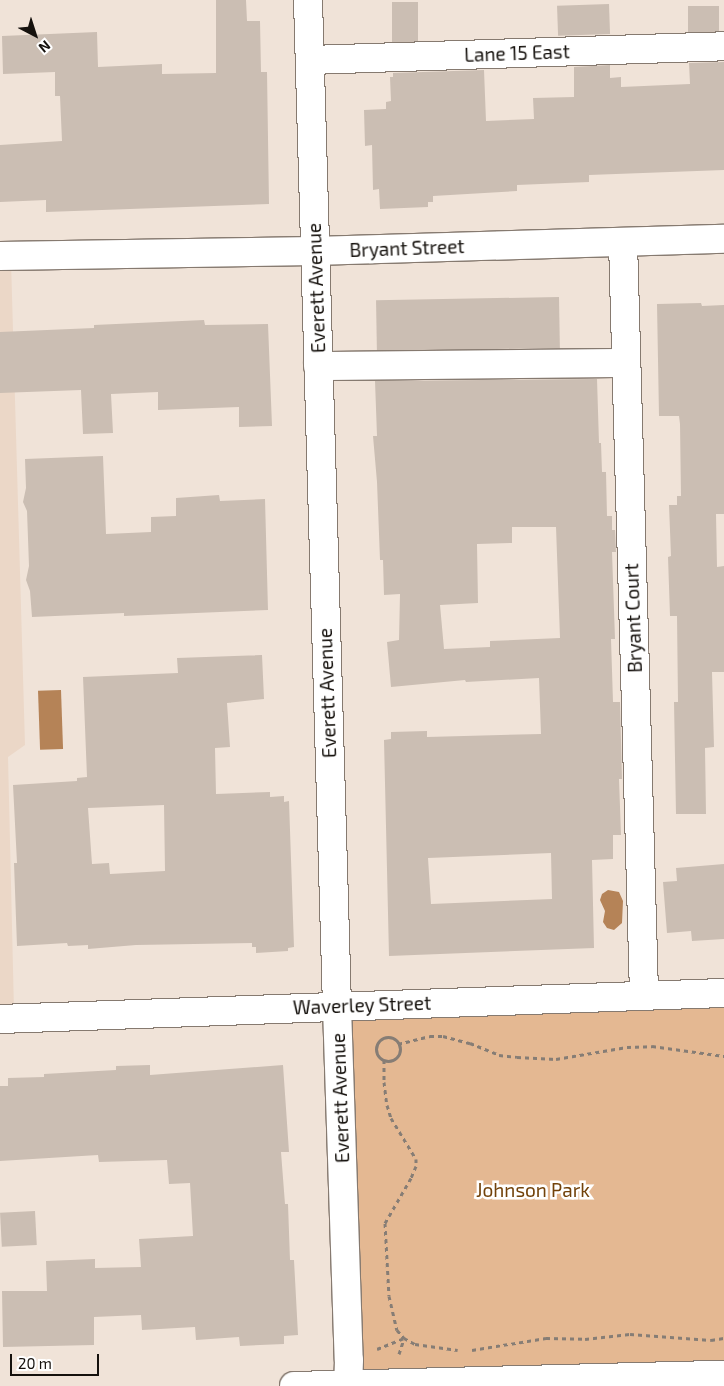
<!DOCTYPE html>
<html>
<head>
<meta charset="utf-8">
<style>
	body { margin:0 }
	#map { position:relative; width:724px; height:1386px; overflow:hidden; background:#f0e3d8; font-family:"Exo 2",sans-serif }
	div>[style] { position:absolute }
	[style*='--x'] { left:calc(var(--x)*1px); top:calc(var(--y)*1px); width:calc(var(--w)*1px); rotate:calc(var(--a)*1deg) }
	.built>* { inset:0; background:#ebd7c7 }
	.green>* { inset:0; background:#e4b892; transform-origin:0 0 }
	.water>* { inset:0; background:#b58357; transform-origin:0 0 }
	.building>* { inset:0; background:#cbbeb3; transform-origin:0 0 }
	.path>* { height:3px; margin-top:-1.5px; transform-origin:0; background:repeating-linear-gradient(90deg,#867d75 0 4px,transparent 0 8px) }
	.path>.ring { margin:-1.5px; padding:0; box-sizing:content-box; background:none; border:3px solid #867d75; border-radius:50% }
	.roads { filter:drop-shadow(1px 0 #867a70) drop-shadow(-1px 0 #867a70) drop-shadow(0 1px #867a70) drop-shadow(0 -1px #867a70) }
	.minor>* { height:28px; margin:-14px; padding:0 14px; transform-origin:14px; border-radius:14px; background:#fff }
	span { translate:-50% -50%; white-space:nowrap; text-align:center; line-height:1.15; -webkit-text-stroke:5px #fff; paint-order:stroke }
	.street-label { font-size:19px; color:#15110d }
	.park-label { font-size:19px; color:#72420a }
	.north { position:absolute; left:10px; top:10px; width:50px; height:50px; -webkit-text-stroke:4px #fff; paint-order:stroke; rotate:140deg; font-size:14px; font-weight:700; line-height:20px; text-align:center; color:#15110d }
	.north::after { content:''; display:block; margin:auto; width:18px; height:22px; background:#15110d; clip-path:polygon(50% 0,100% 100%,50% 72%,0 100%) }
	.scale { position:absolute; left:10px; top:1354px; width:89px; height:22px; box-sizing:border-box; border:2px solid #15110d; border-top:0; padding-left:6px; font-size:15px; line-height:18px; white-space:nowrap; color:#15110d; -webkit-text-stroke:4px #fff; paint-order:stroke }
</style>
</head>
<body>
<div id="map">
	<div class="built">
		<div style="clip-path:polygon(11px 261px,25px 745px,8px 757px,14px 1011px,0 1011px,0 262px)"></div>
	</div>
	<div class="green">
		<div style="left:724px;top:1000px;width:369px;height:382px;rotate:90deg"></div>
	</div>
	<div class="water">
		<div style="left:61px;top:690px;width:59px;height:23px;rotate:88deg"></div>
		<div style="clip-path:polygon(608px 890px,619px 892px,623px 901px,622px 923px,614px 930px,607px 928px,603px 922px,605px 911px,600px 900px,602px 894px)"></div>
	</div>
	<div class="building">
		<div style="clip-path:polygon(216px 0,246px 0,247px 21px,260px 21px,261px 72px,267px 72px,269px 204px,46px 212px,46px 200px,0 202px,0 145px,62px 141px,60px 96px,55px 96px,55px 72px,3px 74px,2px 36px,97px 32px,98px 67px,162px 64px,162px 74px,216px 73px)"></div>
		<div style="left:392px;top:2px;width:26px;height:40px"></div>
		<div style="left:609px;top:4px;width:30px;height:52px;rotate:88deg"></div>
		<div style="left:688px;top:6px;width:31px;height:26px"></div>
		<div style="clip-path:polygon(724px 62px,724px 170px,589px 175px,589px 182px,517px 185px,517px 191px,433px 196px,433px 202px,428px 202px,428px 207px,380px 209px,379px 189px,373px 190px,372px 145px,365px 146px,364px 110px,386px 109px,386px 102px,391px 101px,390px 77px,393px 77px,393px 73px,484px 70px,486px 121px,534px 119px,533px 98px,574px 97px,574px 67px,610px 65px,610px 78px,621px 77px,621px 87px,690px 84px,689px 63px)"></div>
		<div style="left:559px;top:297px;width:51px;height:183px;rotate:89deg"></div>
		<div style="clip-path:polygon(701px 303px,702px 306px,724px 305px,724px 514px,716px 514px,717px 567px,724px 566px,724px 672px,712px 672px,714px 747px,705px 748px,706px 814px,676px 814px,674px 702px,678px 702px,677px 616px,670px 616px,668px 557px,671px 556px,669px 505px,677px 505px,677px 496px,681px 496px,680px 424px,679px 416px,659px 416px,657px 304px)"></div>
		<div style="clip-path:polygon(204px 320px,205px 325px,268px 324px,272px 426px,239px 427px,239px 407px,158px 410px,158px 392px,111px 394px,113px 433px,83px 434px,81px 390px,0 393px,0 332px,94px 328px,94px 325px)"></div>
		<div style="clip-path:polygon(evenodd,597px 379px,599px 443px,601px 443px,602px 472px,606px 472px,607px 516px,612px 516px,612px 530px,615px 530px,616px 552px,612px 552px,615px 639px,611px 639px,613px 702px,620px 702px,622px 779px,619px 779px,621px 835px,613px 835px,613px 859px,592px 860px,594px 948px,389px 956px,384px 740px,391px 739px,391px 732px,427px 731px,427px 737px,541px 734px,539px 678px,466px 682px,465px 680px,391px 687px,387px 642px,399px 640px,400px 594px,384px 595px,383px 560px,380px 560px,377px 482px,373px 436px,377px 436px,375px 381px,597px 379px,512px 527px,556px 527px,560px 638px,490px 641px,490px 647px,444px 649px,440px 605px,478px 603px,477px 544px,512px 543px,512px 527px,597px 379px,551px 853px,552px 899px,431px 904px,428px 858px,551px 853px)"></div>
		<div style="clip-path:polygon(103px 456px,106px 534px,151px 532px,151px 517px,176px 516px,176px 498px,219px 495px,220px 501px,265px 499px,268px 610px,124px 616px,124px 613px,32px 617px,30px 591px,26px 580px,29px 566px,27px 511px,23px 502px,26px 488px,25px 459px)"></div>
		<div style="clip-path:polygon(evenodd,262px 655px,264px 699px,227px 703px,230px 747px,215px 748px,216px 794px,270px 792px,270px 797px,284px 796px,284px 802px,289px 801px,294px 947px,288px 948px,288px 951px,256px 953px,256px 947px,252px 947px,252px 943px,136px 945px,88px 949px,88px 945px,68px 946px,67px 943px,17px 946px,14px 863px,17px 863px,13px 785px,77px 781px,77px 778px,87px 777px,83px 677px,178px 673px,177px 658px,262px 655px,164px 805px,165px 871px,110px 874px,109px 863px,92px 864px,88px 808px,164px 805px)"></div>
		<div style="clip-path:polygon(724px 864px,724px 939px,692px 941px,691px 931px,667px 933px,663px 882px,677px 881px,676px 868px)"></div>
		<div style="clip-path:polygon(150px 1065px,150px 1075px,283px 1065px,289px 1152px,281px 1152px,285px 1204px,288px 1204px,290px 1260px,294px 1260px,298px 1335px,284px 1336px,284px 1344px,240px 1346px,239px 1337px,196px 1340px,195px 1327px,142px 1330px,141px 1315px,94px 1317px,94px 1345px,3px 1347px,2px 1291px,47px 1291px,46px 1261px,95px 1259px,95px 1268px,141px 1267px,139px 1239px,193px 1236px,190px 1183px,169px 1184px,167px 1160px,99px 1162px,98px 1155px,0 1161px,0 1086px,8px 1086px,8px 1078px,44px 1077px,44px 1074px,116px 1070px,116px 1066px)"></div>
		<div style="left:35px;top:1211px;width:34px;height:35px;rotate:87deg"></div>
	</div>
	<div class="path">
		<div class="ring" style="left:376px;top:1037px;width:21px;height:21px"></div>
		<div style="--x:398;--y:1044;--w:33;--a:-14"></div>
		<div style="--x:430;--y:1036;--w:13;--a:0"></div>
		<div style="--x:443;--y:1036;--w:28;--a:15"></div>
		<div style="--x:470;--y:1043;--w:31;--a:22"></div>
		<div style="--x:499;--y:1055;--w:18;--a:6"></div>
		<div style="--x:517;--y:1057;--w:39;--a:3"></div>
		<div style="--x:556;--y:1059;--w:72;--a:-9.6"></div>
		<div style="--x:627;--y:1047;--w:25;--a:-2"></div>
		<div style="--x:652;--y:1046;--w:73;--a:7.9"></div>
		<div style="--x:384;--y:1060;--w:22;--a:90"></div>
		<div style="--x:384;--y:1082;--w:23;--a:83"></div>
		<div style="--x:387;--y:1105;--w:14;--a:73"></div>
		<div style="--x:391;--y:1118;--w:48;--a:58.6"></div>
		<div style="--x:416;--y:1159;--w:7;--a:90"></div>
		<div style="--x:416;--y:1166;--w:13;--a:113"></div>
		<div style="--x:411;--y:1178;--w:52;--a:120"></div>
		<div style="--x:385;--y:1223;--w:73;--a:86.9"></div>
		<div style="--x:389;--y:1296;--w:35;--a:77"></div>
		<div style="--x:397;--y:1330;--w:11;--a:49"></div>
		<div style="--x:404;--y:1338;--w:13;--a:29"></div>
		<div style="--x:415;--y:1344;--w:43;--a:7.9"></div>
		<div style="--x:377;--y:1349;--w:29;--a:-22"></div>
		<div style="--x:472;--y:1350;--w:75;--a:-9.2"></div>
		<div style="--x:546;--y:1338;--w:39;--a:1"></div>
		<div style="--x:585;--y:1339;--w:45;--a:-6.3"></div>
		<div style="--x:630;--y:1334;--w:81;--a:4.2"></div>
		<div style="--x:711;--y:1340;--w:13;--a:-9"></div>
		<div style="--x:399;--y:1354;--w:16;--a:-72"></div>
	</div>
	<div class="roads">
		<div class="minor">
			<div style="--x:308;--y:0;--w:1007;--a:88.35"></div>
			<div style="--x:337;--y:1007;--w:353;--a:88.1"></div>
			<div style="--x:349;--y:1360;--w:26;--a:92"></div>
			<div style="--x:310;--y:60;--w:414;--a:-1.9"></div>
			<div style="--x:623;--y:242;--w:752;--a:88.4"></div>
			<div style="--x:0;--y:256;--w:314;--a:-0.9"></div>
			<div style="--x:314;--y:251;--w:410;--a:-1.7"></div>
			<div style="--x:318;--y:366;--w:308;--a:-0.6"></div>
			<div style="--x:0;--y:1019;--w:724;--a:-2.06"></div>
			<div style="--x:294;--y:1386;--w:430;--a:-1.5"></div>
		</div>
	</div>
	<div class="street-label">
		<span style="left:517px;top:53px;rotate:-2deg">Lane 15 East</span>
		<span style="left:407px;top:248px;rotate:-2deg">Bryant Street</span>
		<span style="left:316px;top:288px;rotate:-92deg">Everett Avenue</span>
		<span style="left:633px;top:618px;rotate:-92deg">Bryant Court</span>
		<span style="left:327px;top:693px;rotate:-92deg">Everett Avenue</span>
		<span style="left:362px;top:1005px;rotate:-2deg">Waverley Street</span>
		<span style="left:340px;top:1098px;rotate:-92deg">Everett Avenue</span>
	</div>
	<div class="park-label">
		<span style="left:533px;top:1190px">Johnson Park</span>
	</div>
	<div class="north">N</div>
	<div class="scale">20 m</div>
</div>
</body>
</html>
